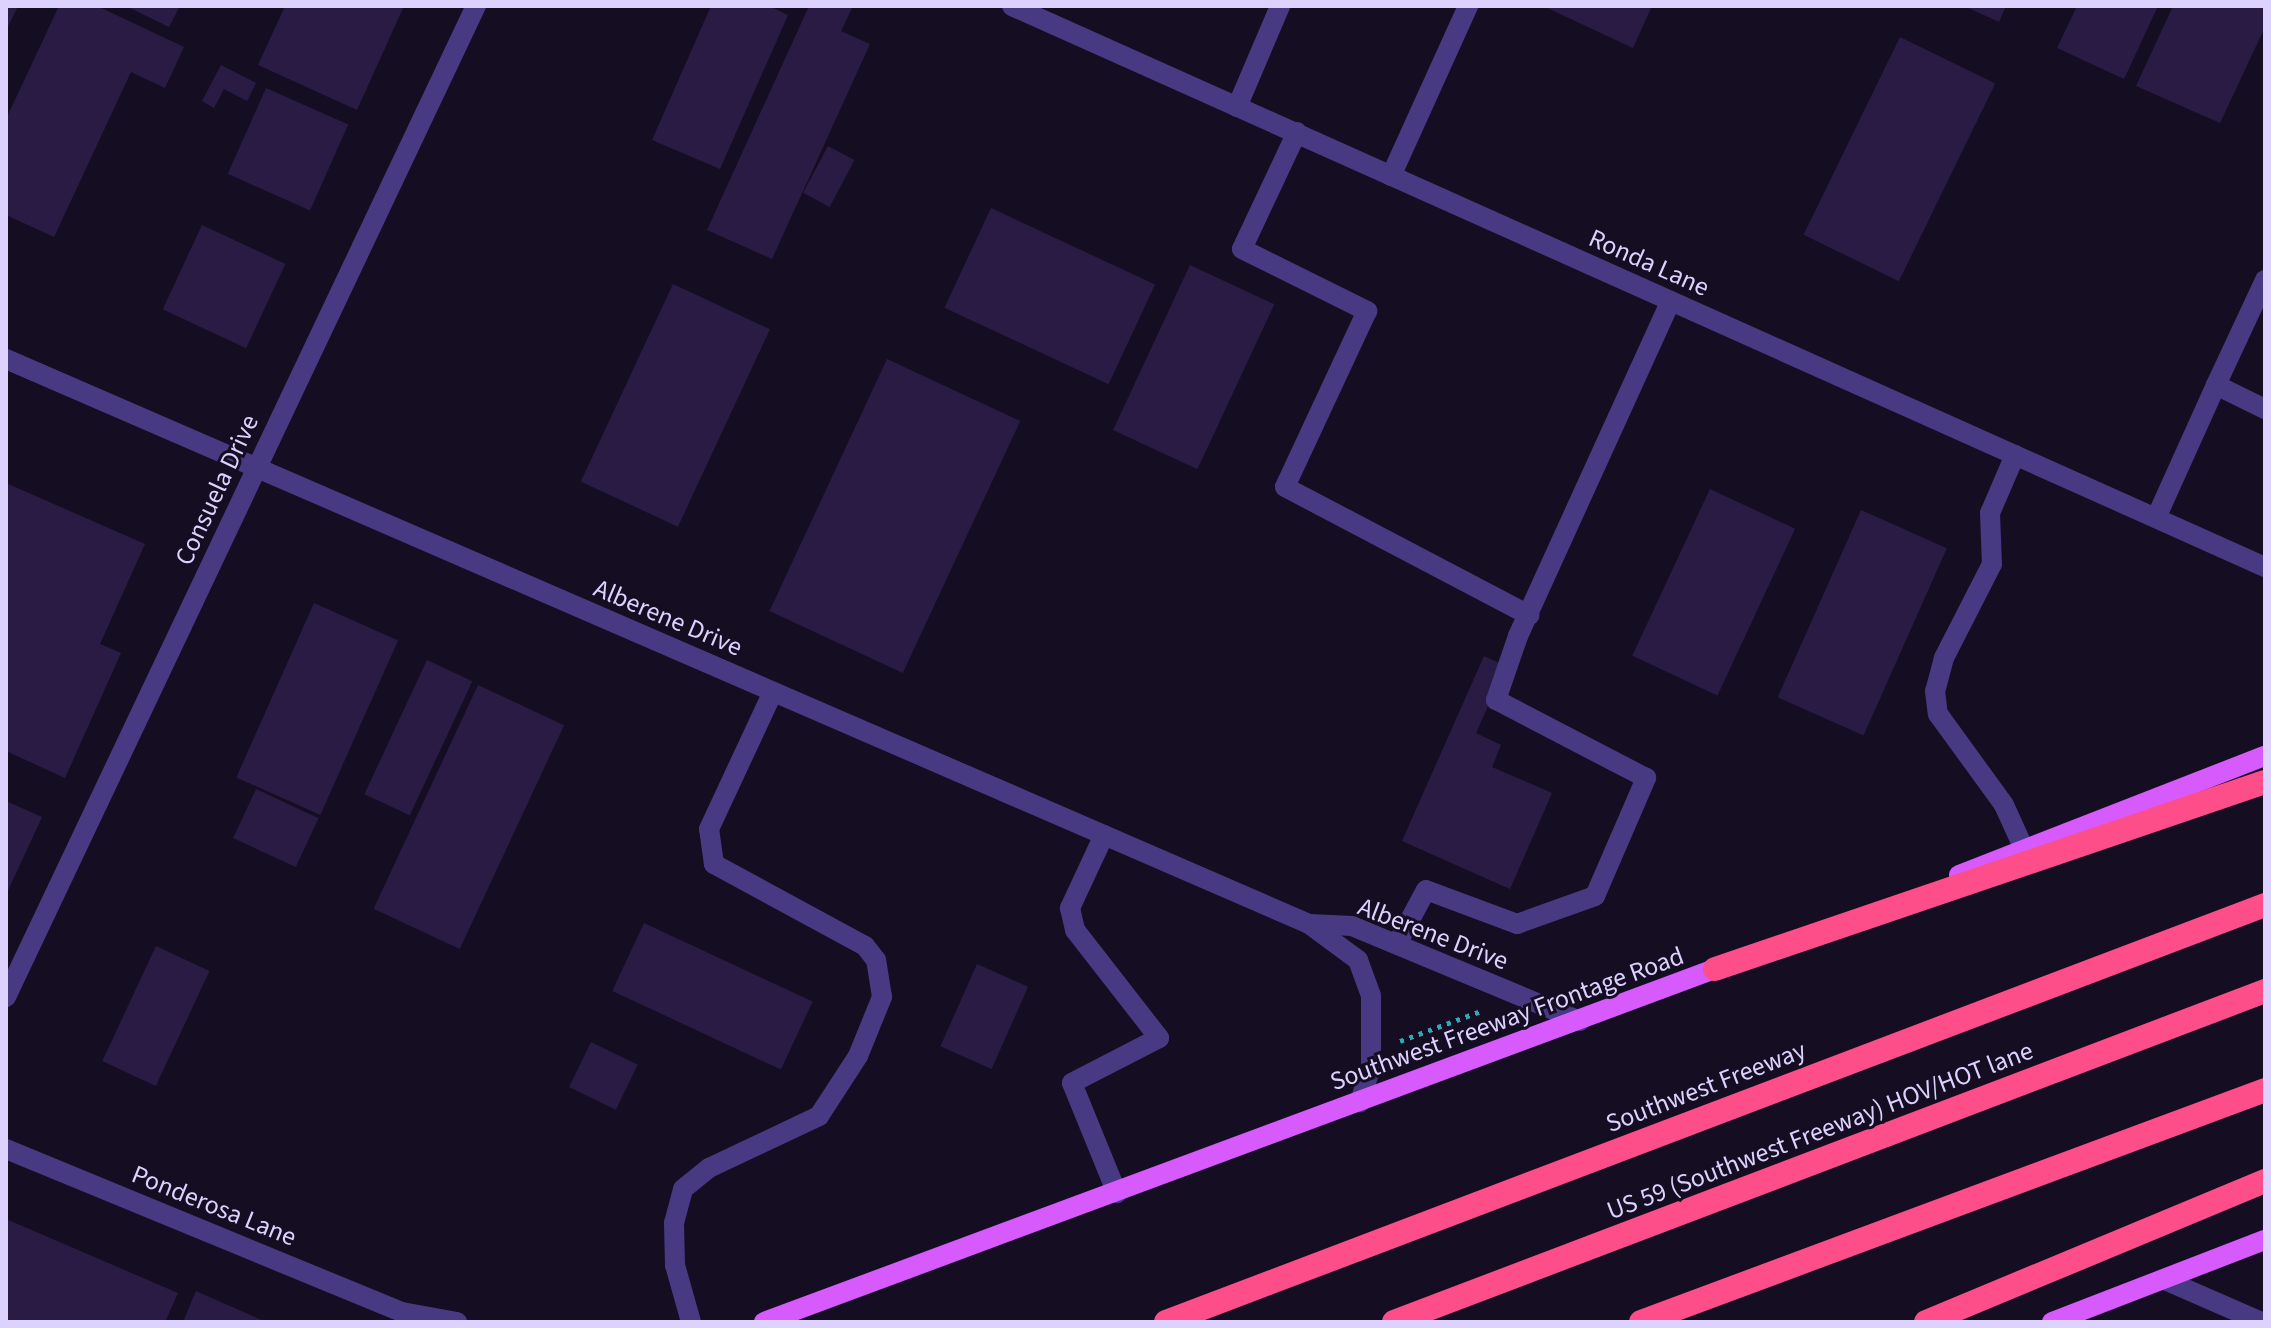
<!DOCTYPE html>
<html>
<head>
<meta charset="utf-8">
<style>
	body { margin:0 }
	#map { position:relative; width:2271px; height:1328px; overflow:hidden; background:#150e23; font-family:"Source Sans 3",sans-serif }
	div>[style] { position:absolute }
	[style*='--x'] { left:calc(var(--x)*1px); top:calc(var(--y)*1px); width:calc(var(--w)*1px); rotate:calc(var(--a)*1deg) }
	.building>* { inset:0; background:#291b44; transform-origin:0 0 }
	.path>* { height:5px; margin-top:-2.5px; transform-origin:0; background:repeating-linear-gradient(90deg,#30a9b4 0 4px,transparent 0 10px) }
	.minor>* { height:20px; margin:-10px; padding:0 10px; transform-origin:10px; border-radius:10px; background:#473a82 }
	.major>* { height:20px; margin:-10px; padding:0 10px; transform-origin:10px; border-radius:10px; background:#d75afd }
	.highway>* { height:24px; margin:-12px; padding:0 12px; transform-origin:12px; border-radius:12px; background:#fd4e89 }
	span { translate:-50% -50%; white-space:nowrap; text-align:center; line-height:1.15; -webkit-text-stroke:6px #150e23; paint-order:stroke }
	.street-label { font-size:26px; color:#ddd1fe }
	.frame { position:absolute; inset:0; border:8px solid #ddd1fe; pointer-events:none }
</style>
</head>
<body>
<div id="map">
	<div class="building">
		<div style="clip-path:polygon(6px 6px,18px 6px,6px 31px)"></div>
		<div style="clip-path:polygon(59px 6px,97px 6px,184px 47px,165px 88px,131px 72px,54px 237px,6px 215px,6px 119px)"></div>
		<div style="clip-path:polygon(126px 6px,180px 6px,169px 27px)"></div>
		<div style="clip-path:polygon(285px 6px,404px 6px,357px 110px,258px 65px)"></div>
		<div style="clip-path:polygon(711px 6px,769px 6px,788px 15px,720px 169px,652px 140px)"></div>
		<div style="clip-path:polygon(809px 6px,853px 6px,841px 31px,870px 44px,772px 259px,707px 230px)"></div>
		<div style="clip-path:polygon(1543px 6px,1652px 6px,1633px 48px)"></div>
		<div style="clip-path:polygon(1964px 6px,2006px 6px,1999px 22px)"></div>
		<div style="clip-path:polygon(2077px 6px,2158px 6px,2124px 79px,2057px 48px)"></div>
		<div style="clip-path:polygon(2173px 6px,2265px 6px,2265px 27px,2220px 123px,2136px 86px)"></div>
		<div style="left:1900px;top:37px;width:106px;height:220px;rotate:26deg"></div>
		<div style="clip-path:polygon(221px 65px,256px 83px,247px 101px,224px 89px,214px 108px,202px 101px)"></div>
		<div style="left:266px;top:88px;width:90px;height:94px;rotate:24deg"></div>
		<div style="left:828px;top:146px;width:30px;height:53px;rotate:28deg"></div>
		<div style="left:991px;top:208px;width:181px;height:110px;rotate:25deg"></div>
		<div style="left:202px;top:225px;width:92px;height:93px;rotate:25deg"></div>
		<div style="left:1190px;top:265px;width:93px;height:182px;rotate:25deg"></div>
		<div style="left:673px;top:284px;width:107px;height:218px;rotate:25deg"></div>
		<div style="left:887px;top:359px;width:147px;height:278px;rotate:25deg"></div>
		<div style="clip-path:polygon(6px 483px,145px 544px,100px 644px,121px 653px,65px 778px,6px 751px)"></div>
		<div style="left:1710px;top:489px;width:94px;height:184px;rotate:25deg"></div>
		<div style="left:1861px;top:510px;width:94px;height:205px;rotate:24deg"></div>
		<div style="left:314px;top:603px;width:92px;height:191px;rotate:24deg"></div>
		<div style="clip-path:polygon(1484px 656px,1506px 666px,1476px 733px,1501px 745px,1492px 767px,1552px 793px,1510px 889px,1402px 841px)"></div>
		<div style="left:427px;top:660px;width:50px;height:148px;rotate:25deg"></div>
		<div style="left:478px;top:685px;width:95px;height:247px;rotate:25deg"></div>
		<div style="left:256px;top:789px;width:69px;height:54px;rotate:25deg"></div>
		<div style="clip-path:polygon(6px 801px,42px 817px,6px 895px)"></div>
		<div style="left:644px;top:923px;width:186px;height:75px;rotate:25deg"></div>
		<div style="left:156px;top:946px;width:59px;height:127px;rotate:25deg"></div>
		<div style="left:977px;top:964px;width:56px;height:90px;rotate:24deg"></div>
		<div style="left:591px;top:1042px;width:52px;height:50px;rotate:26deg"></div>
		<div style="clip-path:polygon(6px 1219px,178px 1293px,165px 1322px,6px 1322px)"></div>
		<div style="clip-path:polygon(196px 1291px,266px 1322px,183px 1322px)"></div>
	</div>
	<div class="path">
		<div style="--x:1400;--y:1041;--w:86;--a:-20.3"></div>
	</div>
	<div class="minor">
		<div style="--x:1012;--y:6;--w:1373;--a:24.12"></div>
		<div style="--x:1237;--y:107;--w:110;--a:-66.9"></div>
		<div style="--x:1297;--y:132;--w:129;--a:115.2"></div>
		<div style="--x:1242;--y:249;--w:140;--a:26.4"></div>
		<div style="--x:1367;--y:311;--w:194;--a:115"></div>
		<div style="--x:1285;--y:487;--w:276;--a:27.7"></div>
		<div style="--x:1391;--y:176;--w:187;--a:-65.6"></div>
		<div style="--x:6;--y:359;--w:1420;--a:23.44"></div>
		<div style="--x:1309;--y:924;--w:61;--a:36.3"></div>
		<div style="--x:1358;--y:960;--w:37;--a:70"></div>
		<div style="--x:1371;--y:995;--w:71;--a:90"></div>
		<div style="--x:1371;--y:1066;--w:38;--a:107"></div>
		<div style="--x:2216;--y:385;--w:116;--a:-65"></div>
		<div style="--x:2015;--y:455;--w:63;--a:113.3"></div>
		<div style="--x:1990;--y:513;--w:51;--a:87.8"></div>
		<div style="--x:1992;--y:564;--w:106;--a:117.1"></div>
		<div style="--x:1944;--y:658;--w:34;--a:105"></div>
		<div style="--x:1935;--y:691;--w:23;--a:83"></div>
		<div style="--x:1938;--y:714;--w:112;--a:54"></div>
		<div style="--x:2004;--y:805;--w:48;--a:65.6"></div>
		<div style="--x:2156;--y:518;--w:146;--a:-65.7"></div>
		<div style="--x:2216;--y:385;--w:55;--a:26.1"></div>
		<div style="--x:1104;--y:835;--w:81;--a:115"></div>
		<div style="--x:1070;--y:908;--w:23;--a:77"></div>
		<div style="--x:1075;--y:930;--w:137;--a:52.1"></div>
		<div style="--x:1159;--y:1038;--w:98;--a:152.7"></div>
		<div style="--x:1072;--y:1083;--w:119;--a:67.8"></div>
		<div style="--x:1309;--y:924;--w:43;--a:2.7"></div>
		<div style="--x:1352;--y:926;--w:247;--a:22.6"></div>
		<div style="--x:1397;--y:944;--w:61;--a:-61.8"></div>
		<div style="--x:1426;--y:890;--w:97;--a:20.5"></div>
		<div style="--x:1517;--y:924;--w:83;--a:-19.7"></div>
		<div style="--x:1595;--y:896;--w:129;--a:-66.6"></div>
		<div style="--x:1646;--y:778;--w:169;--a:-152.5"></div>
		<div style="--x:1496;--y:700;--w:68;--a:-71"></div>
		<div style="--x:1518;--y:636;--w:368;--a:-65.5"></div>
		<div style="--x:6;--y:997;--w:1097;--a:-64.63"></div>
		<div style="--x:6;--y:1149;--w:428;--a:22.4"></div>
		<div style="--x:402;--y:1312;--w:56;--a:10.3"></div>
		<div style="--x:2165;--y:1280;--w:105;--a:23.6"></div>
		<div style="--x:691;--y:1322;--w:59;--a:-105.7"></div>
		<div style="--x:675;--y:1265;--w:42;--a:-91.4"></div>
		<div style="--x:674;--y:1223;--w:35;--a:-75"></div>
		<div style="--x:683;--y:1189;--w:33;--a:-39"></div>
		<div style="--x:709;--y:1168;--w:122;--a:-25.3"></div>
		<div style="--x:819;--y:1116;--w:72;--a:-57"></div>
		<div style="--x:858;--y:1056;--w:64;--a:-67.9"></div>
		<div style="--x:882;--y:997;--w:37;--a:-99"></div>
		<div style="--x:876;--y:960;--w:18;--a:-128"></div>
		<div style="--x:865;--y:946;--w:172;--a:-151.5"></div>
		<div style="--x:714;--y:864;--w:35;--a:-98"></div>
		<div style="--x:709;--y:829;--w:151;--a:-65"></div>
	</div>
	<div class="major">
		<div style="--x:1959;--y:875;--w:328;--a:-21.3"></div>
		<div style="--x:764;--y:1322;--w:1028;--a:-20.37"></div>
		<div style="--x:2052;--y:1322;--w:228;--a:-21.1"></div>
	</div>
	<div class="highway">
		<div style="--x:1715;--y:969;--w:581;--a:-18.78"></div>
		<div style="--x:1166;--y:1322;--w:1175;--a:-20.78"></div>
		<div style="--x:1394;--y:1322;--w:932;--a:-20.81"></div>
		<div style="--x:1641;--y:1322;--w:666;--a:-20.39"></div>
		<div style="--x:1926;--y:1322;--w:367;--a:-22.6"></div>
	</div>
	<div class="street-label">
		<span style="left:1649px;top:263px;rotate:24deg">Ronda Lane</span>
		<span style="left:217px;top:490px;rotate:-65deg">Consuela Drive</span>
		<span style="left:668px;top:618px;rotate:23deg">Alberene Drive</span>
		<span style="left:1433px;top:934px;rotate:21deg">Alberene Drive</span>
		<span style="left:1507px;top:1019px;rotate:-20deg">Southwest Freeway Frontage Road</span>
		<span style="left:1706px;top:1087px;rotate:-21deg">Southwest Freeway</span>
		<span style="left:1820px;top:1131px;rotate:-21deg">US 59 (Southwest Freeway) HOV/HOT lane</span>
		<span style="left:214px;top:1206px;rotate:22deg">Ponderosa Lane</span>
	</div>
	<div class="frame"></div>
</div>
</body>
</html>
